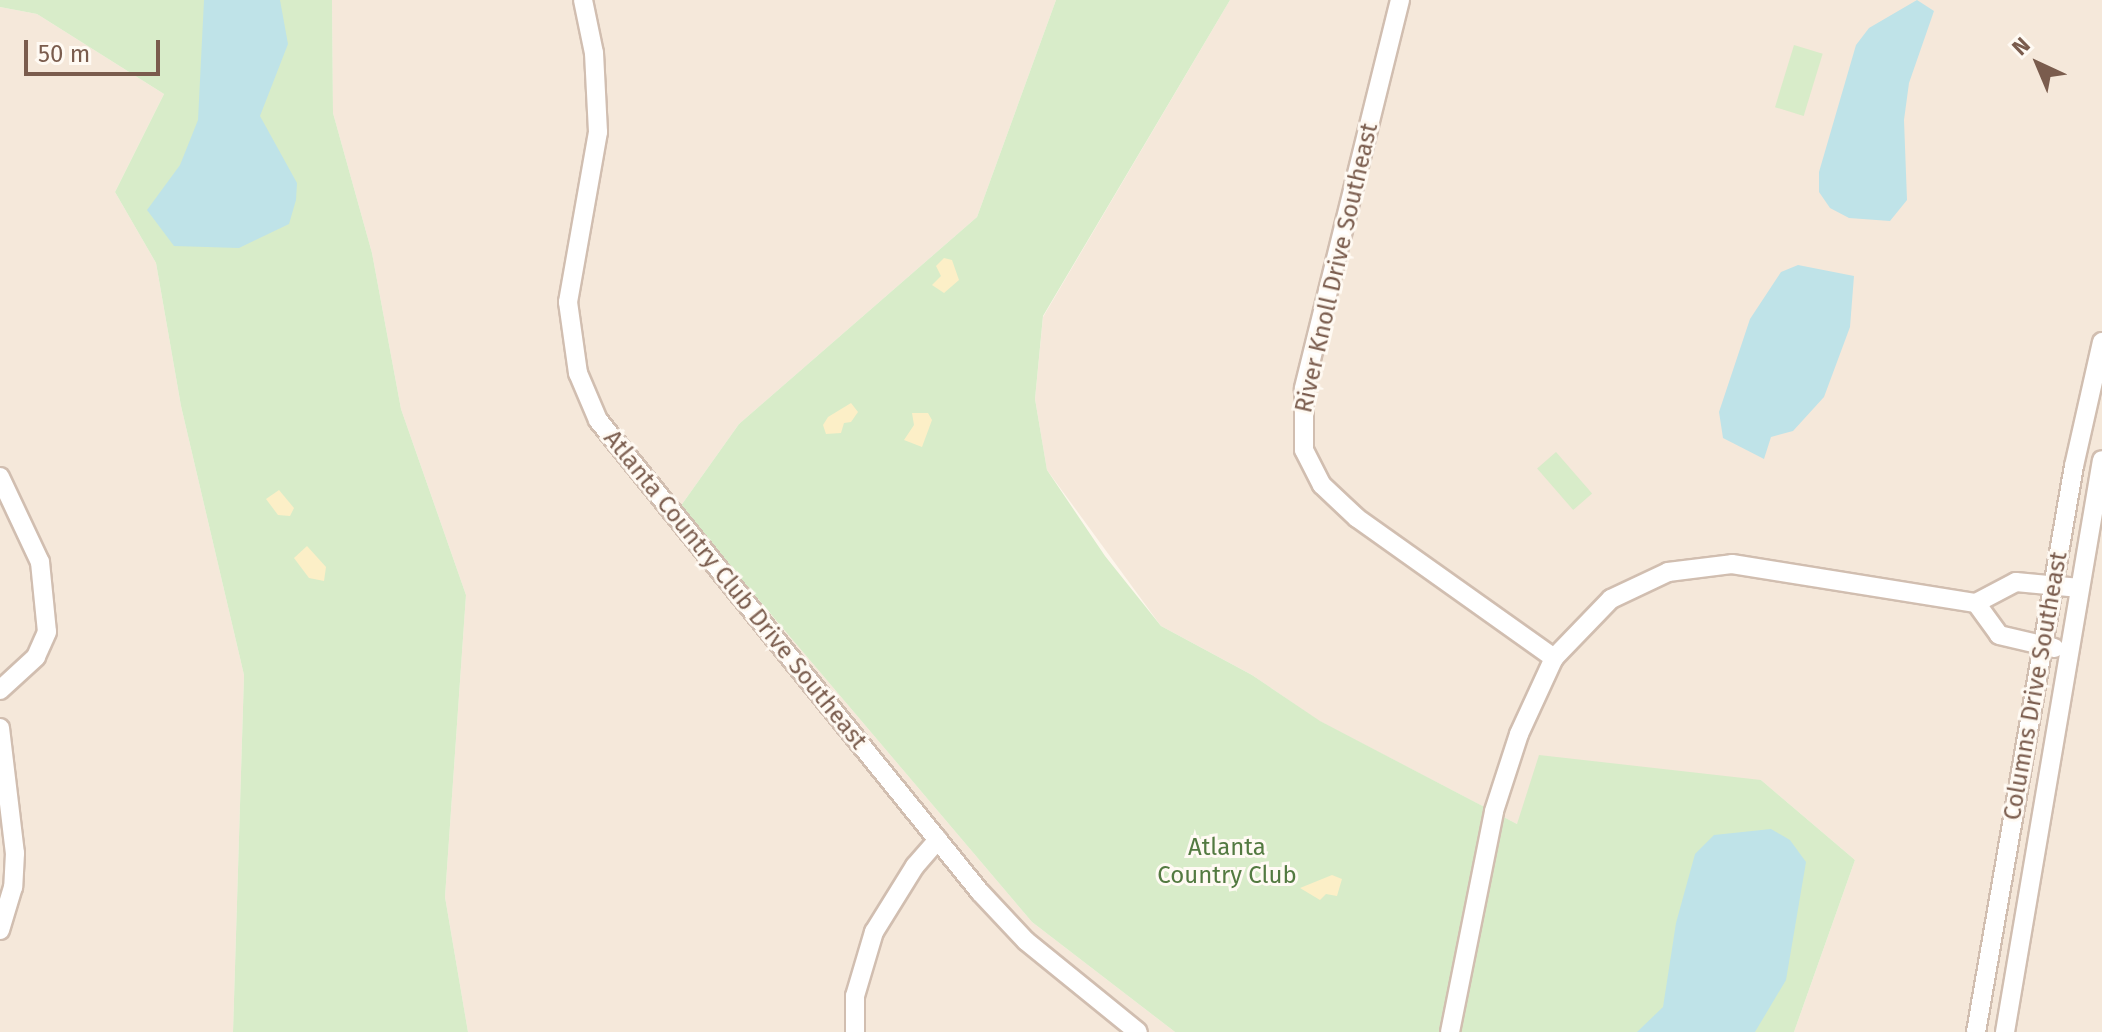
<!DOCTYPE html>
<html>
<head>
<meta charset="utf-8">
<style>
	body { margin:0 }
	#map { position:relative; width:2102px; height:1032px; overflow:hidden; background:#fdf6ec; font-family:"Fira Sans",sans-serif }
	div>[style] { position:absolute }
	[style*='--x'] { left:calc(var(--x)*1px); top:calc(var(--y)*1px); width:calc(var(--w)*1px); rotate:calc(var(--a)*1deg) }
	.residential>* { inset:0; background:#f5e8da }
	.green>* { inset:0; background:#d8ecc9; transform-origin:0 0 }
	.sand>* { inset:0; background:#fcefc7 }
	.water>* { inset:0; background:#bfe3e8 }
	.roads { filter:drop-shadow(2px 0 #d1beb0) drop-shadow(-2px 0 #d1beb0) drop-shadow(0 2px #d1beb0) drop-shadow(0 -2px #d1beb0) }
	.street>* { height:18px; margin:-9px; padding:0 9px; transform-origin:9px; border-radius:9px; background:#fff }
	span { translate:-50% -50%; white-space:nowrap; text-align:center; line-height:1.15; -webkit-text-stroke:6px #fffaf3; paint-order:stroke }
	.street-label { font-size:24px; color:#7a5c4d }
	.park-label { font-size:24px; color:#537a41 }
	.north { position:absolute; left:1998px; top:24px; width:80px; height:80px; -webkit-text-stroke:6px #fffaf3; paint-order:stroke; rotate:316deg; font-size:22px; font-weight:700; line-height:32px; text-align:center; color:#7a5c4d }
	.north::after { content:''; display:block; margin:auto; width:28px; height:36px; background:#7a5c4d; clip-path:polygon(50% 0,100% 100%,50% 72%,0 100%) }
	.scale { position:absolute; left:24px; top:40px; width:136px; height:36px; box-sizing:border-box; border:4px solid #7a5c4d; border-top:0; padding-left:10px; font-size:24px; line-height:28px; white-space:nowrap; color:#7a5c4d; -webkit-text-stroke:6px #fffaf3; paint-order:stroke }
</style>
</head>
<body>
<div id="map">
	<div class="residential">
		<div style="clip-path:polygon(332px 0,1056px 0,977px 217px,739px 424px,680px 507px,1032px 922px,1175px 1032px,468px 1032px,445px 897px,466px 595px,401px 409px,372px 253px,333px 113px)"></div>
		<div style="clip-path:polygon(1230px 0,2102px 0,2102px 1032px,1794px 1032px,1855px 860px,1761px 780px,1517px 824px,1319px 721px,1252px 675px,1161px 626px,1047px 470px,1035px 399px,1043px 317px)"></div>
		<div style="clip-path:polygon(0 7px,37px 14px,164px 94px,115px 192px,156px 263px,181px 406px,244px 675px,233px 1032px,0 1032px)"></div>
	</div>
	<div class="green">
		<div style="clip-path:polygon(0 0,332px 0,333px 113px,372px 253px,401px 409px,466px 595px,445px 897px,468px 1032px,233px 1032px,244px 675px,181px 406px,156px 263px,115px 192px,164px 94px,37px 14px,0 7px)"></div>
		<div style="clip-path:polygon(1056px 0,1230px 0,1043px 316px,1035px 399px,1047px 470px,1105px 556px,1161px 626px,1252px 675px,1320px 721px,1517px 824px,1539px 755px,1761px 780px,1855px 860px,1794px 1032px,1175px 1032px,1032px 922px,680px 507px,739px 424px,977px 217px)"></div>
		<div style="left:1794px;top:45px;width:30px;height:65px;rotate:17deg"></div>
		<div style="left:1556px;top:452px;width:55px;height:25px;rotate:49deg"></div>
	</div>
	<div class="sand">
		<div style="clip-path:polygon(944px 258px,952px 260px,959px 280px,944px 293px,932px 285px,941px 276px,936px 266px)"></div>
		<div style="clip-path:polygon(851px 403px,858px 412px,851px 422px,844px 423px,841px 433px,826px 434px,823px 425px,828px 417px)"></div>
		<div style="clip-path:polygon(912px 413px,928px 413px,932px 420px,922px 447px,904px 440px,914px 425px)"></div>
		<div style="clip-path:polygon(279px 490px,294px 508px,290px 516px,278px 515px,266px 499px)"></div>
		<div style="clip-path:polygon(307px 546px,326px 567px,324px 581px,309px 578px,294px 558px)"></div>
		<div style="clip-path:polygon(1332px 875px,1342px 879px,1337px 896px,1326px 894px,1320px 900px,1300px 888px)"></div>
	</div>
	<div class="water">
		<div style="clip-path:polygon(204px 0,280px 0,288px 44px,260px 116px,297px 183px,296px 200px,289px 224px,239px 248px,174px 246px,147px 210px,180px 165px,198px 120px)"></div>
		<div style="clip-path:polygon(1917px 0,1934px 11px,1909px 83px,1904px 120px,1907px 200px,1890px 221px,1849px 218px,1830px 208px,1819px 192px,1819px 172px,1856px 45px,1869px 28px)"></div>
		<div style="clip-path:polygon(1798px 265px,1854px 276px,1850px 327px,1824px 397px,1793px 431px,1771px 437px,1764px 459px,1723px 438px,1719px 412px,1750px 319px,1781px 272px)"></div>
		<div style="clip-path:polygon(1771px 829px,1790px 840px,1806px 862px,1786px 980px,1755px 1032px,1637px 1032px,1663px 1007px,1676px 923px,1695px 854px,1714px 835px)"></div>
	</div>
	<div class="roads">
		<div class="street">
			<div style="--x:583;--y:0;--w:54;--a:78.3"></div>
			<div style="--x:594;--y:53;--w:79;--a:87.1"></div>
			<div style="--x:598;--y:132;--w:173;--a:100"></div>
			<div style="--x:568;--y:302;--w:72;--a:82"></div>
			<div style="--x:578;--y:373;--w:51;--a:66.9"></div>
			<div style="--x:598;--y:420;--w:607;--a:51.02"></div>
			<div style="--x:980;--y:892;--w:67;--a:46.8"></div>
			<div style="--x:1026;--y:941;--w:144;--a:39.1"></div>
			<div style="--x:1400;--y:0;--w:401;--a:103.9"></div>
			<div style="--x:1304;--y:389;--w:61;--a:90"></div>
			<div style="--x:1304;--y:450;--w:39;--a:63"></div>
			<div style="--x:1322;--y:485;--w:48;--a:43.3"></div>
			<div style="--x:1357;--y:518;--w:242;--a:35.4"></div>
			<div style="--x:0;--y:477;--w:94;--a:64.8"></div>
			<div style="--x:40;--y:562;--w:70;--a:84.3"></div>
			<div style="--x:47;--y:632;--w:27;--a:114"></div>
			<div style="--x:36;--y:657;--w:49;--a:137.5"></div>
			<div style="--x:1976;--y:603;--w:39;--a:54"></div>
			<div style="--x:1999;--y:635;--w:57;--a:13.1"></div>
			<div style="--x:0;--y:728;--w:126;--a:83.2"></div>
			<div style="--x:15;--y:853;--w:34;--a:93"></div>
			<div style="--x:13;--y:887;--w:45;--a:106.8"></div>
			<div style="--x:855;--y:1032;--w:36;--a:-90"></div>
			<div style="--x:855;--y:996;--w:67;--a:-73.5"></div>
			<div style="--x:874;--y:932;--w:78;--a:-58.2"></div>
			<div style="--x:915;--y:866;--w:35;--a:-49"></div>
			<div style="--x:1450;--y:1032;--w:225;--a:-78.7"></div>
			<div style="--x:1494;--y:811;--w:81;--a:-72"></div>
			<div style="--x:1519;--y:734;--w:84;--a:-65.3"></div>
			<div style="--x:1554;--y:658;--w:82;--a:-46"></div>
			<div style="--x:1611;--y:599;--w:63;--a:-25.3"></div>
			<div style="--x:1668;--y:572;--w:64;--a:-7.1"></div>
			<div style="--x:1732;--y:564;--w:247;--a:9.1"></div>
			<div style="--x:1976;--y:603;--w:45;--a:-27.7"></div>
			<div style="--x:2016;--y:582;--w:64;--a:5.4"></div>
			<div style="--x:1976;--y:1032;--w:574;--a:-80.18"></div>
			<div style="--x:2074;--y:466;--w:127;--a:-77.3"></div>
			<div style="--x:2005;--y:1032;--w:580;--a:-80.38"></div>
		</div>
	</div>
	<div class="street-label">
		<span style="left:1337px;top:268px;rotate:-77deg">River Knoll Drive Southeast</span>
		<span style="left:735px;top:590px;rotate:51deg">Atlanta Country Club Drive Southeast</span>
		<span style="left:2036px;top:686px;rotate:-80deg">Columns Drive Southeast</span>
	</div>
	<div class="park-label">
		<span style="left:1227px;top:862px">Atlanta<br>Country Club</span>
	</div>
	<div class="north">N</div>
	<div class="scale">50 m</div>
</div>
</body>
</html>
